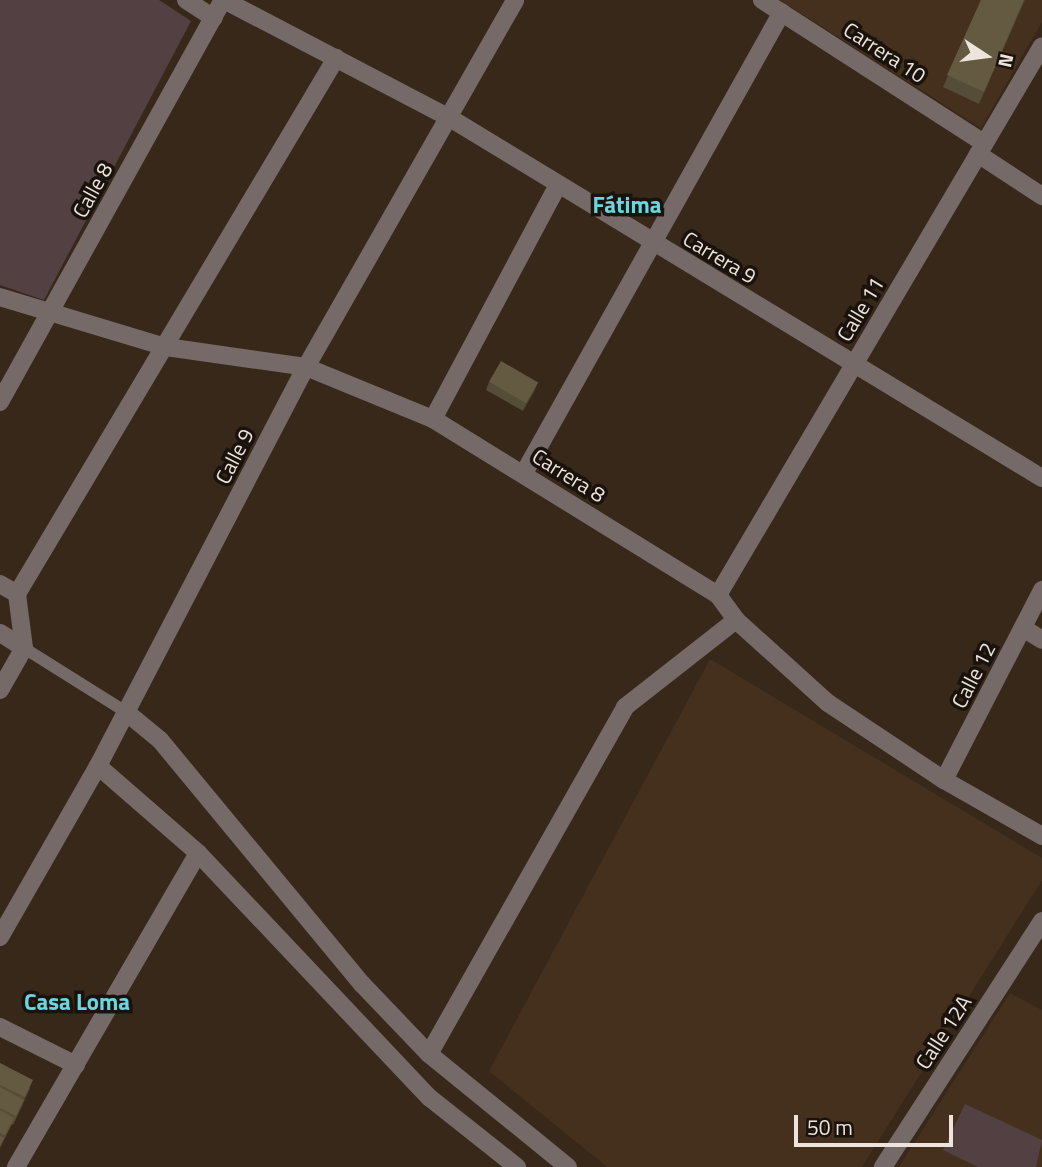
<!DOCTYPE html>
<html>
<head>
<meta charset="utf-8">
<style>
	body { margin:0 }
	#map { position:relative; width:1042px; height:1167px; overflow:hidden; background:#38281a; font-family:"Titillium Web",sans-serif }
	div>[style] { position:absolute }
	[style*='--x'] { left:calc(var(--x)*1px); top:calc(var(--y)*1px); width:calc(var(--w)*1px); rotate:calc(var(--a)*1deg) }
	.built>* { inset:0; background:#44301d }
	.green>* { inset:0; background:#534043 }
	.pedestrian>* { height:12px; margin:-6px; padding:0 6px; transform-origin:6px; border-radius:6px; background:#756a67 }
	.minor>* { height:18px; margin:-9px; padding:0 9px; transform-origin:9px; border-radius:9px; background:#756a67 }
	.wall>* { inset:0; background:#554d38 }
	.shaded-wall>* { inset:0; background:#453f2e }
	.building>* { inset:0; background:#635a41; transform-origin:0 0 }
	span { translate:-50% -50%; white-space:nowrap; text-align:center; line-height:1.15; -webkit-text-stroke:7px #1a130d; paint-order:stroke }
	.street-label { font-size:21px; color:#eee4db }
	.neighbourhood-label { font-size:23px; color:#6ad6e0; font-weight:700 }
	.north { position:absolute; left:951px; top:21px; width:70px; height:70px; -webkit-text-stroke:5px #1a130d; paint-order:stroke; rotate:103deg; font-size:19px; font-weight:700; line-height:28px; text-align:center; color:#eee4db }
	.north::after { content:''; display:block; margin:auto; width:24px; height:32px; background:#eee4db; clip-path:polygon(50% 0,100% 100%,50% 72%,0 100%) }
	.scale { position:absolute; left:794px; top:1115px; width:159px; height:32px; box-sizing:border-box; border:4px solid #eee4db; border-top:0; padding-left:9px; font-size:21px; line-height:24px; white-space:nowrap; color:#eee4db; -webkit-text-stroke:5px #1a130d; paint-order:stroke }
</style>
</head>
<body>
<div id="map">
	<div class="built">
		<div style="clip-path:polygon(780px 0,1042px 0,1042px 22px,981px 128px)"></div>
		<div style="clip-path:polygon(710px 659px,1042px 858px,1042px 880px,862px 1167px,607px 1167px,489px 1071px)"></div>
		<div style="clip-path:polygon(1010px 993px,1042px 1010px,1042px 1167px,899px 1167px)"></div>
	</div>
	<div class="green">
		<div style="clip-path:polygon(0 0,159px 0,191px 21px,44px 300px,0 285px)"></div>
		<div style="clip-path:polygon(965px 1104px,1042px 1140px,1036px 1167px,978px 1167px,943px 1150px)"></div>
	</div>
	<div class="pedestrian">
		<div style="--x:24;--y:648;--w:120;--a:32.1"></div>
	</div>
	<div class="minor">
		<div style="--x:186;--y:0;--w:33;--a:33"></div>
		<div style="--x:224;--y:0;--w:255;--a:27.6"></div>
		<div style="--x:450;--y:118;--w:693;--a:31.3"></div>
		<div style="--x:762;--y:0;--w:264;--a:32.8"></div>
		<div style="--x:978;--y:154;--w:77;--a:33.3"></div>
		<div style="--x:0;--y:297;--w:173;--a:16.8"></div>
		<div style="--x:166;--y:347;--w:141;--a:8.1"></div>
		<div style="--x:306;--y:367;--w:137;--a:22.3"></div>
		<div style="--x:433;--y:419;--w:335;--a:31.7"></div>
		<div style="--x:718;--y:595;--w:31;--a:54"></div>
		<div style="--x:736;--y:620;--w:124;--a:42.1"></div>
		<div style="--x:828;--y:703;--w:139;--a:33.6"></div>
		<div style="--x:944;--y:780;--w:113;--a:29.7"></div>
		<div style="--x:0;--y:402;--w:460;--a:-61"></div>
		<div style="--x:433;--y:419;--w:265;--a:-61.9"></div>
		<div style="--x:524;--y:473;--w:528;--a:-60.77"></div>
		<div style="--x:0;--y:584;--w:20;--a:30"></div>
		<div style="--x:718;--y:595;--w:637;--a:-59.45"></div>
		<div style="--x:1023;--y:628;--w:22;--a:32"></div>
		<div style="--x:0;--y:633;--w:28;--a:32"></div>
		<div style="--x:0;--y:690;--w:48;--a:-60.3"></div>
		<div style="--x:24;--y:648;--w:54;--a:-97.4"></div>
		<div style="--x:17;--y:594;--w:624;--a:-59.24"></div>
		<div style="--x:126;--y:712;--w:44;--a:39.5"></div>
		<div style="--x:160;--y:740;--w:317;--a:50.4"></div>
		<div style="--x:362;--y:984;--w:97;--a:46.3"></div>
		<div style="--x:429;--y:1054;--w:179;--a:39.1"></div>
		<div style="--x:98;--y:766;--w:133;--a:41"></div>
		<div style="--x:198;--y:853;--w:337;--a:46.6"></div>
		<div style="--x:430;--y:1098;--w:111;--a:38.4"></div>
		<div style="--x:944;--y:780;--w:214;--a:-62.7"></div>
		<div style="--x:0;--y:937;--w:197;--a:-60.2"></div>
		<div style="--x:98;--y:766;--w:450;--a:-62.5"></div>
		<div style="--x:306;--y:367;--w:422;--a:-60.3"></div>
		<div style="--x:0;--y:1027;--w:85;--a:26.6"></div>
		<div style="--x:429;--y:1054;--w:399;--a:-60.5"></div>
		<div style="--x:625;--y:707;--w:141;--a:-38.1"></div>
		<div style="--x:16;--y:1167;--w:363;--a:-59.9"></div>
		<div style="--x:883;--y:1167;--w:293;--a:-57.1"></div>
	</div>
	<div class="wall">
		<div style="clip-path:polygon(981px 0,1025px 0,979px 104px,943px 87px)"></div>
		<div style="clip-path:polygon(489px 382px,535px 390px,523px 411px,486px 390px)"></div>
		<div style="clip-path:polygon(0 1063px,30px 1088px,21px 1108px,13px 1125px,12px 1124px,0 1148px)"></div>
	</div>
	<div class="shaded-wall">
		<div style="clip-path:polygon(1024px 0,1025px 0,979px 104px,984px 92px)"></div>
		<div style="clip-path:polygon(538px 382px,535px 390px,523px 411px,526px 403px)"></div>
		<div style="clip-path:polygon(33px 1080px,21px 1108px,13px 1125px,25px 1097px)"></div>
	</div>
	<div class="building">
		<div style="clip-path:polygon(981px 0,1024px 0,984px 92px,947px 75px)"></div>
		<div style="left:501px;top:361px;width:43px;height:24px;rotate:30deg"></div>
		<div style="clip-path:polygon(0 1063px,33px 1080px,25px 1097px,0 1085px)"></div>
		<div style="clip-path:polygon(0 1087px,24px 1100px,16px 1116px,0 1108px)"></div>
		<div style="clip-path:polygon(0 1110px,14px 1118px,5px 1135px,0 1133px)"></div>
		<div style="clip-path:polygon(0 1136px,4px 1138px,0 1145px)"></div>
	</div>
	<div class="street-label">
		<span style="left:885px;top:52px;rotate:33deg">Carrera 10</span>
		<span style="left:92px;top:190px;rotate:-61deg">Calle 8</span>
		<span style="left:720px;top:257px;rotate:31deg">Carrera 9</span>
		<span style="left:860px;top:309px;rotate:-59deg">Calle 11</span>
		<span style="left:234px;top:456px;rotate:-63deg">Calle 9</span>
		<span style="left:569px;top:475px;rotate:32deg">Carrera 8</span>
		<span style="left:973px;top:675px;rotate:-63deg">Calle 12</span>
		<span style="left:943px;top:1032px;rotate:-57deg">Calle 12A</span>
	</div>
	<div class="neighbourhood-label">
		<span style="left:627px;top:205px">Fátima</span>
		<span style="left:77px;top:1002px">Casa Loma</span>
	</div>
	<div class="north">N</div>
	<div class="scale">50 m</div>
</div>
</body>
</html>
